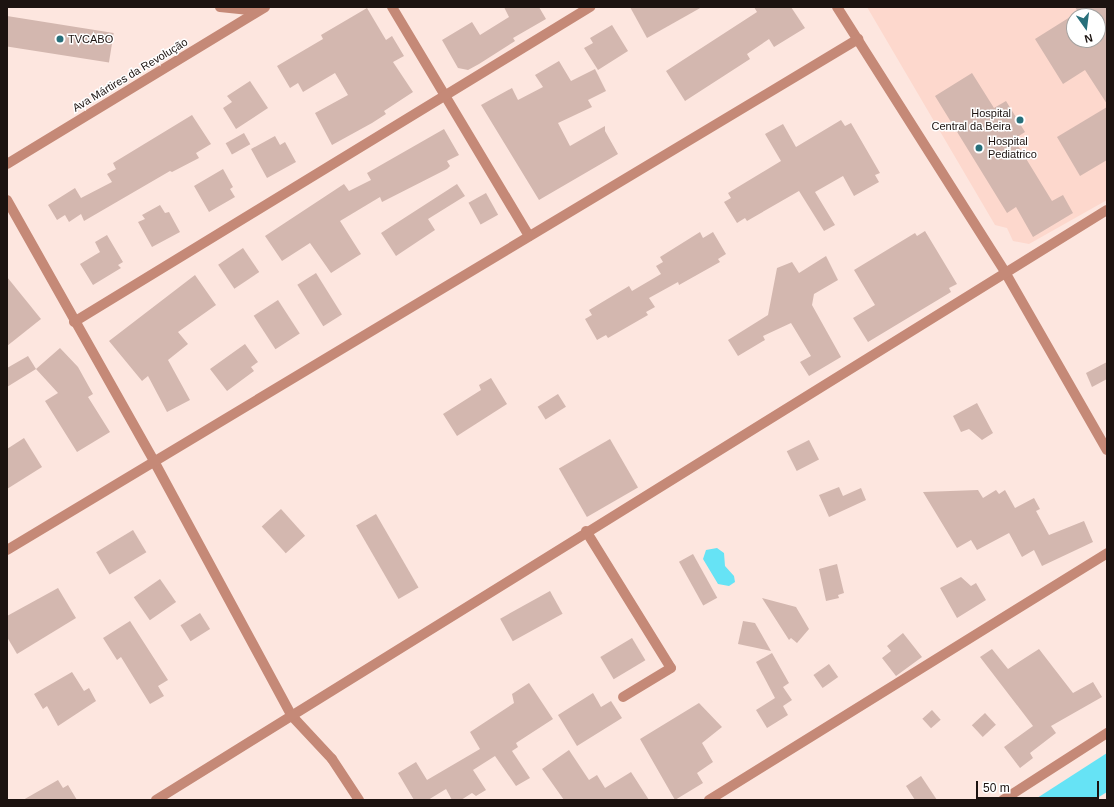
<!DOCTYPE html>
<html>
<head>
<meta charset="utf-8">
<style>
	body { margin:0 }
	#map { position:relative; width:1114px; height:807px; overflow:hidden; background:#fde6df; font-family:Helvetica,sans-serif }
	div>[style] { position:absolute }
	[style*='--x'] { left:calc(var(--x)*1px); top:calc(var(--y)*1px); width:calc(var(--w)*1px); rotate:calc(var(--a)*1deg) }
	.built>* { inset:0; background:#fdd8cd }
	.water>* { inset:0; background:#66e3f5 }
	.building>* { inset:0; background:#d3b7af; transform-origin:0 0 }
	.minor>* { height:10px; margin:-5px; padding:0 5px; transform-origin:5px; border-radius:5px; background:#c58977 }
	.tertiary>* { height:10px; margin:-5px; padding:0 5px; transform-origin:5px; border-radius:5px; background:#c58977 }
	.dots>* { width:11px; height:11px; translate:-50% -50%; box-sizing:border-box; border:2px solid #fff; border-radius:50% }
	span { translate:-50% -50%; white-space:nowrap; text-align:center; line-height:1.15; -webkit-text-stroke:3px #fff; paint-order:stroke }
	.poi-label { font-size:11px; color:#1c1310 }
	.left { translate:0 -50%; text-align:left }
	.right { translate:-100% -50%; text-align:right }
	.street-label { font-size:11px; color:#1c1310 }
	.frame { position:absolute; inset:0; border:8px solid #1c1310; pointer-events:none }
	.north { position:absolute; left:1066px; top:8px; width:40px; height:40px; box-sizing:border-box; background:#fff; border:1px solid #a4a19f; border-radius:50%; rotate:166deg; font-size:11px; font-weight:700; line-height:16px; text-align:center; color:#1c1310 }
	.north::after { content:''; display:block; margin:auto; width:14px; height:18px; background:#28707b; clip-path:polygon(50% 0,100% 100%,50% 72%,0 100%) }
	.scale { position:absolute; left:976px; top:781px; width:123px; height:18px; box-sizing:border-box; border:2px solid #1c1310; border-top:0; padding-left:5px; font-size:12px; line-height:14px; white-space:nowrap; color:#1c1310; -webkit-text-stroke:3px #fff; paint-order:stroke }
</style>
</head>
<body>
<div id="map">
	<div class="built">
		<div style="clip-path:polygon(evenodd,867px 7px,1107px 7px,1107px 200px,1029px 244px,1013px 241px,1007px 228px,995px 225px,867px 7px,1074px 16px,1098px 16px,1098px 40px,1074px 40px,1074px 16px)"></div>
	</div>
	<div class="water">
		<div style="clip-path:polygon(717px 548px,724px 553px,725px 566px,734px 576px,735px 582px,729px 586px,718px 584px,703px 559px,706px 550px)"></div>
		<div style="clip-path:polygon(1107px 753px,1107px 792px,1094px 800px,1034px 800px)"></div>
	</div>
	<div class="building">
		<div style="clip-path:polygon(504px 7px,539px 7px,546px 19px,513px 38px,515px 41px,479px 64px,468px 70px,458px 68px,442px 40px,472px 22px,480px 35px,509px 17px)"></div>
		<div style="clip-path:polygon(630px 7px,702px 7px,647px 38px)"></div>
		<div style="clip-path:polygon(754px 7px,791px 7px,805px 28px,774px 47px,769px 39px,747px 54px,750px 59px,685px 101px,666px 71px,757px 12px)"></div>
		<div style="clip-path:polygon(evenodd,1075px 7px,1107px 7px,1107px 104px,1085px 70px,1063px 84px,1035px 39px,1078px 12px,1075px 7px,1074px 16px,1098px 16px,1098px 40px,1074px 40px,1074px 16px)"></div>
		<div style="clip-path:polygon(367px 8px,386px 40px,392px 36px,404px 56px,393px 62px,413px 92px,384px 111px,386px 114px,372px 123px,332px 145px,315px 113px,348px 95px,335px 73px,303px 92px,298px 83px,290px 88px,277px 66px,323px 39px,321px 35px)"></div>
		<div style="left:7px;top:16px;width:108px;height:30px;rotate:9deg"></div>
		<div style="clip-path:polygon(612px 25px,628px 51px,598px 70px,584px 48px,593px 43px,590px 38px)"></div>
		<div style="clip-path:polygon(559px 61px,571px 81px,595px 69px,606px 91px,588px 100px,592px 107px,558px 123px,570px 146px,605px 126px,605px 131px,618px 154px,539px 200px,481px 105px,512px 88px,518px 100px,543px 87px,535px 75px)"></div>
		<div style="clip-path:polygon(972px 73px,994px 108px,1006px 101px,1025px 132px,1014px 139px,1052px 201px,1063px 195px,1073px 213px,1033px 237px,1016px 207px,1007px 213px,935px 96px)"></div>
		<div style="clip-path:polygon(250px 81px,268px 108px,236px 129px,223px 108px,232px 102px,227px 96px)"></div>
		<div style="clip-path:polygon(1107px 107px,1107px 160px,1080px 176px,1057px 137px)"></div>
		<div style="clip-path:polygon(192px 115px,211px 144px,196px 153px,199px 158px,172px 172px,170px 171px,84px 221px,81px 214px,69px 222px,65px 215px,57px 220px,48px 205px,75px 188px,81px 198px,112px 182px,107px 174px,116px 169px,113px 163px)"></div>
		<div style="clip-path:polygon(841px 120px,845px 126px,851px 123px,880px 173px,875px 175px,879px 182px,854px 196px,843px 176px,815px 192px,835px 225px,824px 231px,799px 191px,747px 221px,745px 218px,737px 223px,724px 202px,731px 198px,728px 193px,781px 161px,765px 134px,783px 124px,796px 147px)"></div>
		<div style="clip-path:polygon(444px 129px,459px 155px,447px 161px,450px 166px,447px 169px,382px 202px,380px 197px,340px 221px,361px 254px,331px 273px,310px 243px,282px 261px,265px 236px,344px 184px,349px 191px,371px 180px,367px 173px)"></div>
		<div style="left:244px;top:133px;width:13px;height:21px;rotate:61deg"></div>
		<div style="clip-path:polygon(275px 136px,280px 145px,285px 142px,296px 162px,267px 178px,251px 149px)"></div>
		<div style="clip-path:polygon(223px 169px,233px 187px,230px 189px,235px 197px,209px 212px,194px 186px)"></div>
		<div style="clip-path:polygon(457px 184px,465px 196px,428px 219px,435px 230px,396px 256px,381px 233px)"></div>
		<div style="left:486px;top:193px;width:25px;height:20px;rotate:61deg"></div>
		<div style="clip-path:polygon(160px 205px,165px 213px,169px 212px,180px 232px,152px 247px,138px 222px,145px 219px,142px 215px)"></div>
		<div style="clip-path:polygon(925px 231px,957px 284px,949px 288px,951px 292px,868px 342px,853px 318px,875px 305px,854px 270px,915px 233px,917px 236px)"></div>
		<div style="clip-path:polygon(700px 232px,703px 238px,713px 232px,726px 254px,718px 259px,720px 262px,679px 285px,678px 282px,649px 298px,655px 307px,646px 312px,648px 315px,608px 338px,606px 335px,597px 340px,585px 319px,592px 315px,589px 310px,629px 286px,632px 291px,661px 274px,656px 266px,663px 262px,660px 257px)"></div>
		<div style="clip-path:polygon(107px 235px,123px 262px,118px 265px,121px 268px,93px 285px,80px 264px,100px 252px,95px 242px)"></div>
		<div style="left:243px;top:248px;width:29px;height:30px;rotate:56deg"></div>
		<div style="clip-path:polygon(826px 256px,838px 280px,814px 294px,812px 305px,841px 357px,809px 376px,800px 362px,811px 356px,791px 323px,763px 336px,765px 340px,738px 356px,728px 340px,768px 315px,777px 268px,792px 262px,799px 273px)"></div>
		<div style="left:316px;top:273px;width:49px;height:22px;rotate:58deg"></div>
		<div style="clip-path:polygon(195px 275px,216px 305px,178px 332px,188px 344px,168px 360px,190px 400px,167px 412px,148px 376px,142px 381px,109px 341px)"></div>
		<div style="clip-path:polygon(7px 277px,41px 319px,7px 346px)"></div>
		<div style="left:278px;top:300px;width:40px;height:29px;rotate:57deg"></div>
		<div style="clip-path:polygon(245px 344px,258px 362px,251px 367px,254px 371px,227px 391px,210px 369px)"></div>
		<div style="clip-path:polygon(60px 348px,78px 367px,93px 394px,88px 397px,110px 432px,77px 452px,45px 401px,58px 393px,36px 369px)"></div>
		<div style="clip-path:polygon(28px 356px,36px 369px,7px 387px,7px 368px)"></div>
		<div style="clip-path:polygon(1107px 362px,1107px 379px,1092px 387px,1086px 373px)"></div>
		<div style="clip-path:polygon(491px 378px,507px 404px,457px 436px,443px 414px,481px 390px,479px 385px)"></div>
		<div style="left:558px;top:394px;width:15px;height:24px;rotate:58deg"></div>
		<div style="clip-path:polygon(977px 403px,993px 433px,982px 440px,969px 429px,961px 432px,953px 416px)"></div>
		<div style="clip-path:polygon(24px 438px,42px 467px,7px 489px,7px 449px)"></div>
		<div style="left:610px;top:439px;width:56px;height:59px;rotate:60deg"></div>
		<div style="left:809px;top:440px;width:22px;height:25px;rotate:63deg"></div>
		<div style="clip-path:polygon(839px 487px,843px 496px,861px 488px,866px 500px,829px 517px,819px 495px)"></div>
		<div style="clip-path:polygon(978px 490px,983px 498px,996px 490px,999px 494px,1005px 490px,1015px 508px,1034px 498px,1040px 509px,1036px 511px,1049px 535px,1084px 521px,1093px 542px,1042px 566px,1034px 550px,1022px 557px,1009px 533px,977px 550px,971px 540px,957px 548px,923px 492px)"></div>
		<div style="left:281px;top:509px;width:36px;height:26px;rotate:48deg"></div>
		<div style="left:376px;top:514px;width:85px;height:23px;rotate:60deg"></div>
		<div style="left:133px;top:530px;width:26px;height:43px;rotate:59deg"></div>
		<div style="left:693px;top:554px;width:50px;height:16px;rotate:61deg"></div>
		<div style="clip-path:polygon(837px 564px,844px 593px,838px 595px,839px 598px,826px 601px,819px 569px)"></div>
		<div style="clip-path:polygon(961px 577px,971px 586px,976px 583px,986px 600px,957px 618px,940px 588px)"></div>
		<div style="left:160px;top:579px;width:28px;height:32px;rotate:55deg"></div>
		<div style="clip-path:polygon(58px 588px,76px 618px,17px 654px,7px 637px,7px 616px)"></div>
		<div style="left:550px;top:591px;width:26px;height:57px;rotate:61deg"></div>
		<div style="clip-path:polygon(762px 598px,796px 607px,809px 629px,797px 643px,791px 638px,789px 640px)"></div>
		<div style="left:200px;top:613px;width:19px;height:23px;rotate:58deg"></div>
		<div style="clip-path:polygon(130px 621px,168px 680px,158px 686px,164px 696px,150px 704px,121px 657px,117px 660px,103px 638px)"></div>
		<div style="clip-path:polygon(743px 621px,755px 623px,771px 651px,738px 644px)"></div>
		<div style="clip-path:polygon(903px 633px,922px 657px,896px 676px,882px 658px,891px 651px,887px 646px)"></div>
		<div style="left:632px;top:638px;width:26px;height:37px;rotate:59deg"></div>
		<div style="clip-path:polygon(992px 649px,1008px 669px,1039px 649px,1073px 693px,1093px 682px,1102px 697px,1051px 726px,1056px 733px,1030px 753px,1033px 758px,1020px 768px,1004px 747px,1033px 726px,980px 657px)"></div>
		<div style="clip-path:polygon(772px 653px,789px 683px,783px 687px,792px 700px,783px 706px,788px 715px,767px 728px,756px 710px,775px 698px,756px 662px)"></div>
		<div style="left:829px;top:664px;width:16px;height:19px;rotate:55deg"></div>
		<div style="clip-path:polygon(72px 672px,84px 691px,89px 688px,96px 701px,58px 726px,47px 706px,43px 709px,34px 694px)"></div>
		<div style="clip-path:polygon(529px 683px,553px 719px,516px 743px,518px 747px,512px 751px,530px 778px,516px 786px,495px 756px,473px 770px,486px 790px,476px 796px,472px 793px,461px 800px,452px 800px,446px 789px,428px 800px,414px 800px,398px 773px,416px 762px,427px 780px,480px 749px,470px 732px,514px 703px,512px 694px)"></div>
		<div style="clip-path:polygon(593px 693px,601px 707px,611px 701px,622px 718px,577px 746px,558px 715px)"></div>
		<div style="clip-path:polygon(699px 703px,722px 727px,702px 743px,713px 762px,697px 773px,703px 783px,675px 800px,640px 739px)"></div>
		<div style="left:932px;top:710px;width:13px;height:13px;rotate:48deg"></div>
		<div style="left:985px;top:713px;width:16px;height:18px;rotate:47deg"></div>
		<div style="clip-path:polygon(569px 750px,589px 780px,597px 775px,605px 788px,631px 772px,649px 800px,564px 800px,542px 769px)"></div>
		<div style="clip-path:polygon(921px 776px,937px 800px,915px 800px,906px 786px)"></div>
		<div style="clip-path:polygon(58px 780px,63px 788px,68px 785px,77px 800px,23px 800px)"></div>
	</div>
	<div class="minor">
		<div style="--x:220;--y:7;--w:38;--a:6"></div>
		<div style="--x:392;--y:7;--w:267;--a:59.1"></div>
		<div style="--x:837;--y:7;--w:314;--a:57.6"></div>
		<div style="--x:1005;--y:272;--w:205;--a:60.2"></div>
		<div style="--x:7;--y:200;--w:302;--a:60.6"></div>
		<div style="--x:155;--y:463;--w:286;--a:61.6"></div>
		<div style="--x:291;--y:715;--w:60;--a:47"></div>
		<div style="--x:332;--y:759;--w:49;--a:56.6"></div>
		<div style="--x:74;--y:322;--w:605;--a:-31.4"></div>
		<div style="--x:586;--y:531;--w:161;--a:58.2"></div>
		<div style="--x:671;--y:668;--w:56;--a:148.9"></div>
		<div style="--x:7;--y:550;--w:993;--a:-30.98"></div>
		<div style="--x:156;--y:800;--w:1119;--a:-31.82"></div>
		<div style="--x:709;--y:800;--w:468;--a:-31.8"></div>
		<div style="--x:1003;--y:800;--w:124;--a:-32.8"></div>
	</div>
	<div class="tertiary">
		<div style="--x:7;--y:164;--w:302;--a:-31.3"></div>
	</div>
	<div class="dots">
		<div style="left:60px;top:39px;background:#28707b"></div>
		<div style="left:1020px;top:120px;background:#28707b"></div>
		<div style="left:979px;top:148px;background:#28707b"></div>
	</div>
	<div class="poi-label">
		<span class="left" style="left:68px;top:39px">TVCABO</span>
		<span class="right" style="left:1011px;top:120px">Hospital<br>Central da Beira</span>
		<span class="left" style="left:988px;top:148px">Hospital<br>Pediatrico</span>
	</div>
	<div class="street-label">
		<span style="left:130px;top:75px;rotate:-31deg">Ava Mártires da Revolução</span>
	</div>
	<div class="frame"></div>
	<div class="north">N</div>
	<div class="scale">50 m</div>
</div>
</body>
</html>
